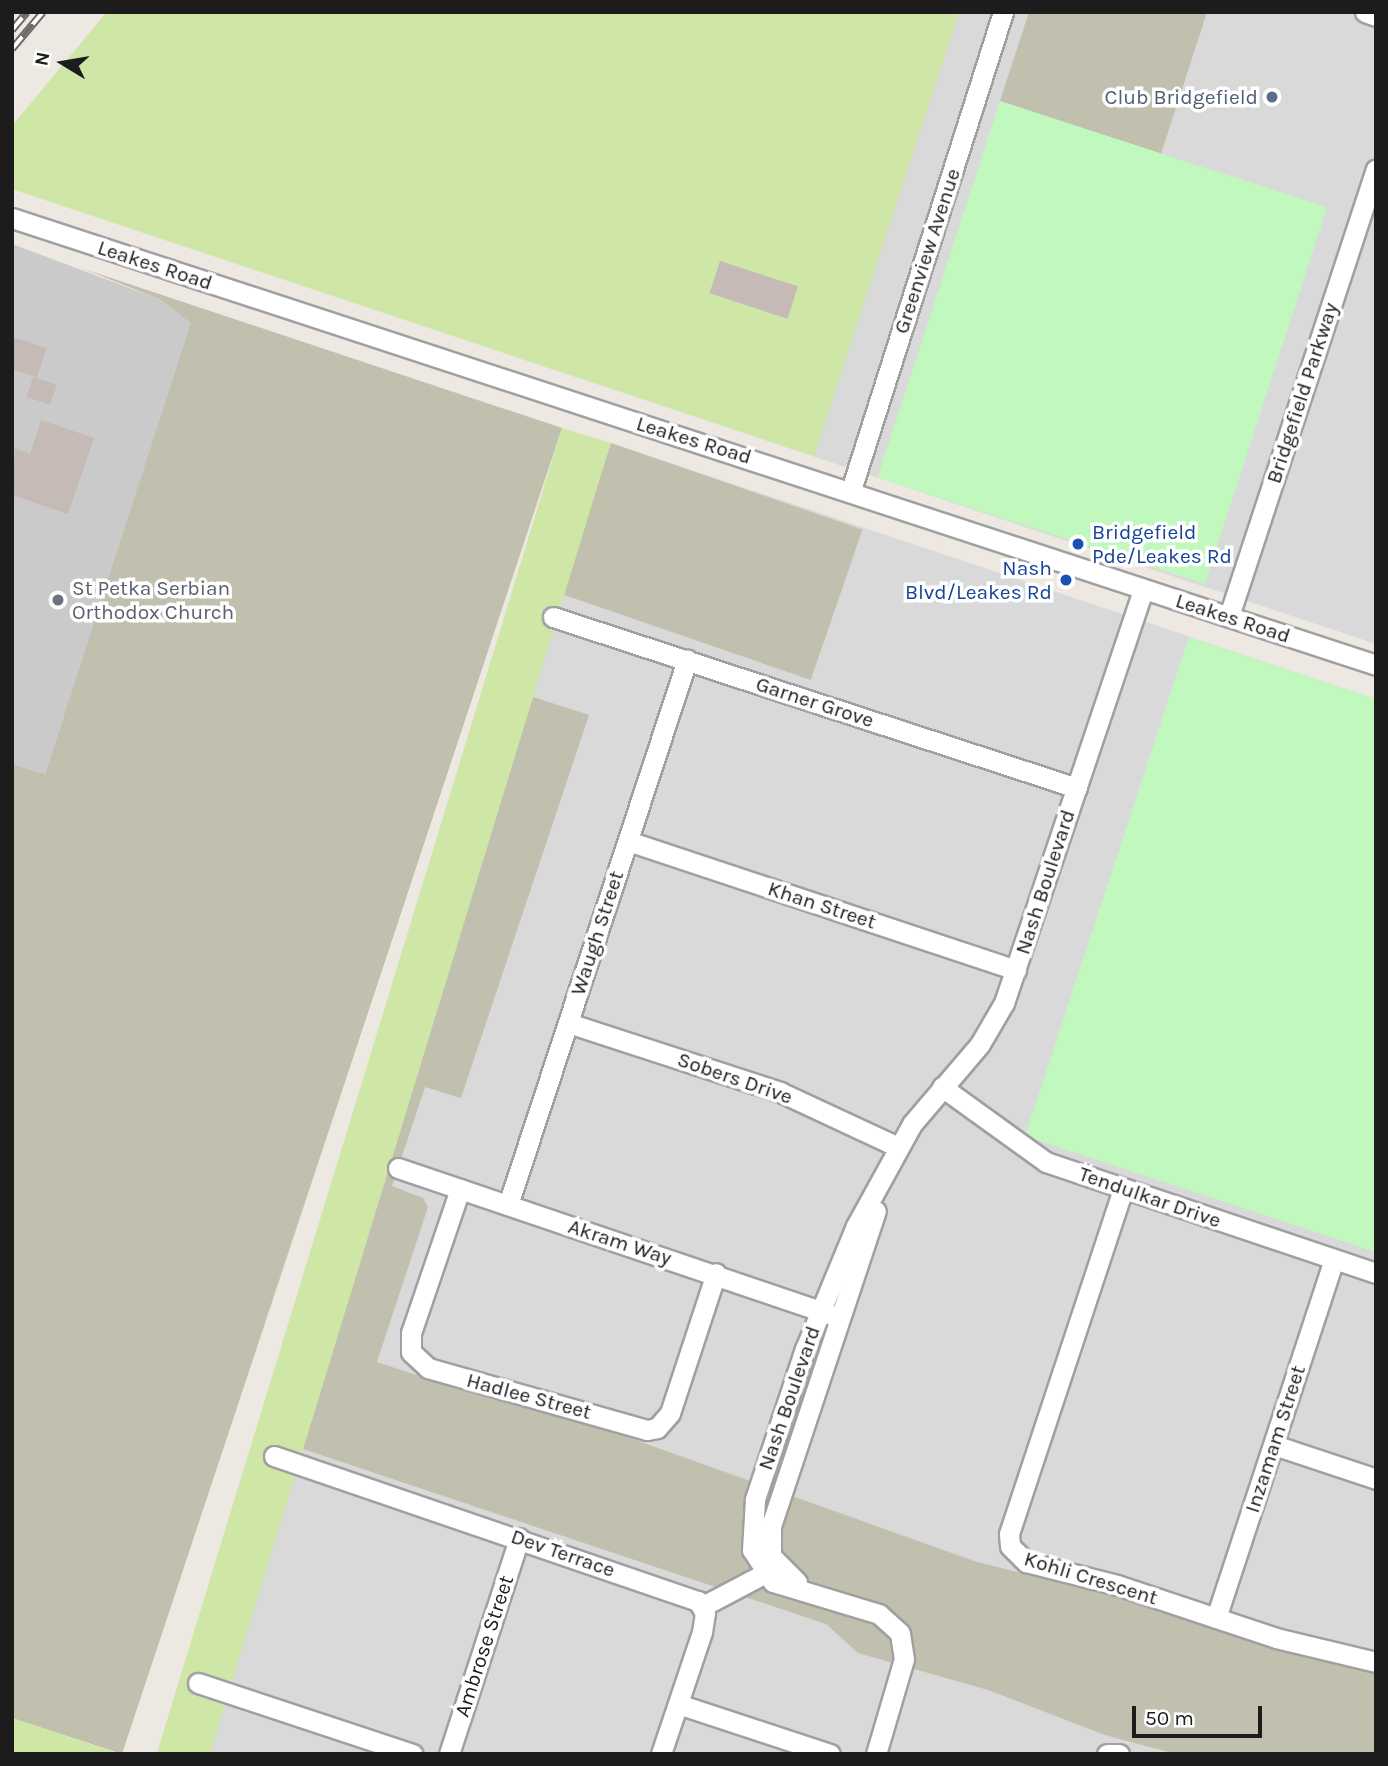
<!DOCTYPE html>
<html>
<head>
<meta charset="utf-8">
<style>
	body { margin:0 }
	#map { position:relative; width:1388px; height:1766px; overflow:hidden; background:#ede8e2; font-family:Karla,sans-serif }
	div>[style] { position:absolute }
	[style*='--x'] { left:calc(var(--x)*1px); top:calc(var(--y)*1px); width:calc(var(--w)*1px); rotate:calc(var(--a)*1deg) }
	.residential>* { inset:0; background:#dad9d9 }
	.religious>* { inset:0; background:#cacaca }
	.construction>* { inset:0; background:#c1bfad; transform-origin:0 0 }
	.grass>* { inset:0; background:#cee7a7; transform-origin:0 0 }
	.park>* { inset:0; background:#c0f8be; transform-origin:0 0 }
	.building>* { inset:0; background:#c5bab5; transform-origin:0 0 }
	.roads { filter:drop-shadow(2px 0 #a0a0a0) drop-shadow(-2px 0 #a0a0a0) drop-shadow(0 2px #a0a0a0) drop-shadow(0 -2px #a0a0a0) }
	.minor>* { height:19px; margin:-9.5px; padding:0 9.5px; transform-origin:9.5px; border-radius:9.5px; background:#fff }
	.rail>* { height:8px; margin-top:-4px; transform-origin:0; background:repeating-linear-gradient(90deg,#fff 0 16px,#6a6a6a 0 32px); box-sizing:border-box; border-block:2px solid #6a6a6a }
	.dots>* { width:19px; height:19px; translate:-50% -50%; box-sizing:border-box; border:4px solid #fff; border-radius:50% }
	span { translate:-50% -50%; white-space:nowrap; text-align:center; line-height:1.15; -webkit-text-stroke:7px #fff; paint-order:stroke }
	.service-label { font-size:21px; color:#4e5e75 }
	.right { translate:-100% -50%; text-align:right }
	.street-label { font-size:21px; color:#1c1c1c }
	.transit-label { font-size:21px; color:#164399 }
	.left { translate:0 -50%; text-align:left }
	.worship-label { font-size:21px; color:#5b616d }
	.frame { position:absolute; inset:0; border:14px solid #1c1c1c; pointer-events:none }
	.north { position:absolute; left:28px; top:28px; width:70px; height:70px; -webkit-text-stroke:5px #fff; paint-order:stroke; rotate:281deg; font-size:19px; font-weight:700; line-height:28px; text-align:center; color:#1c1c1c }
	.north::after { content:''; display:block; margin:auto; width:24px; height:32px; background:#1c1c1c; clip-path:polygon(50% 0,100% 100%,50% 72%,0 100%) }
	.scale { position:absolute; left:1132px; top:1706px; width:130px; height:32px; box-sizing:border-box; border:4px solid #1c1c1c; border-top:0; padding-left:9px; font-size:21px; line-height:24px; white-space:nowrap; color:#1c1c1c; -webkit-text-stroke:5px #fff; paint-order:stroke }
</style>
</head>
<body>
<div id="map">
	<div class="residential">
		<div style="clip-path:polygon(107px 12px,1376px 12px,1376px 644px,12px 189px,12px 126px)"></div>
		<div style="clip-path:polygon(611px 443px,1376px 699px,1376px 1754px,175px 1754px)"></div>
	</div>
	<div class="religious">
		<div style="clip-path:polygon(12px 244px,159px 299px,192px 323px,45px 774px,12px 764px)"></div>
	</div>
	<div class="construction">
		<div style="clip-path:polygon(1029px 12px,1207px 12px,1161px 154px,1000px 101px)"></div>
		<div style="clip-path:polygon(84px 269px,562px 428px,122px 1754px,12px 1718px,12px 764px,45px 774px,191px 323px,159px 299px)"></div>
		<div style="left:611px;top:443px;width:266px;height:159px;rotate:19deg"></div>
		<div style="clip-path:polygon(527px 695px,589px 715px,461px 1098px,425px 1087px,392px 1186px,423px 1198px,428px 1207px,377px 1362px,471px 1393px,560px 1413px,974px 1561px,1114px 1597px,1270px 1648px,1376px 1672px,1376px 1754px,1176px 1754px,1105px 1735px,988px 1690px,858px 1653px,826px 1624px,279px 1441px)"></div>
	</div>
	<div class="grass">
		<div style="clip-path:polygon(107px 12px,959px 12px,814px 456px,12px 189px,12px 126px)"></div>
		<div style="left:562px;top:428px;width:51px;height:1397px;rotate:17deg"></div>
		<div style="clip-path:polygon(12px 1718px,120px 1754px,12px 1754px)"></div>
	</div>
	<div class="park">
		<div style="left:1000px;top:101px;width:344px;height:396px;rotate:18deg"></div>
		<div style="clip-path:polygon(1189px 637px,1376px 699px,1376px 1252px,1025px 1136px)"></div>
	</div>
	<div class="building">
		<div style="left:720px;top:261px;width:82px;height:34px;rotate:18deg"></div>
		<div style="clip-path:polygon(12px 337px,47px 348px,37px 377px,12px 369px)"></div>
		<div style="left:33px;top:377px;width:25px;height:21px;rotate:18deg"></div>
		<div style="clip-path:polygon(41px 420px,94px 438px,68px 514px,12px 495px,15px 448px,30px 454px)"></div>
	</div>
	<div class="roads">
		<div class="minor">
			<div style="--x:1365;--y:12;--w:12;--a:20"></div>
			<div style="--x:12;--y:218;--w:1435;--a:18.14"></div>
			<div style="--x:851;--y:490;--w:502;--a:-72.36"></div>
			<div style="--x:1229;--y:616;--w:470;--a:-71.8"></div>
			<div style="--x:553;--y:617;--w:551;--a:18.07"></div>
			<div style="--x:628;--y:841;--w:409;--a:18.4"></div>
			<div style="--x:568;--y:1023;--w:223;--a:18"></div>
			<div style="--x:780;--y:1092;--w:130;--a:25"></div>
			<div style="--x:942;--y:1087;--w:128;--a:35.8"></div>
			<div style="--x:1046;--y:1162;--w:348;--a:18.6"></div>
			<div style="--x:398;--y:1168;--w:456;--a:18.7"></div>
			<div style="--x:460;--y:1189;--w:152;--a:108.8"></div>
			<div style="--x:411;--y:1333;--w:19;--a:90"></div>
			<div style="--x:411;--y:1352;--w:23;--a:43"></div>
			<div style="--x:428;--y:1368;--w:228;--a:15.8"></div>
			<div style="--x:647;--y:1430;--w:10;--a:-11"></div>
			<div style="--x:657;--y:1428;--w:20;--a:-49"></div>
			<div style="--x:670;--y:1413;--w:147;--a:-71.8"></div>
			<div style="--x:1123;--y:1189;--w:363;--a:108.3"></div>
			<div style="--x:1009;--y:1534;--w:12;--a:85"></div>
			<div style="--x:1010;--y:1546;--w:23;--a:45"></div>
			<div style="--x:1026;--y:1562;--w:94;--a:14.2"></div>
			<div style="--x:1117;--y:1585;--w:168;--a:18.4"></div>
			<div style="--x:1276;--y:1638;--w:103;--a:13.5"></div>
			<div style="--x:508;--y:1205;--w:574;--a:-71.82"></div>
			<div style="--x:1274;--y:1445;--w:108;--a:18.4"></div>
			<div style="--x:274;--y:1456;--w:448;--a:18.9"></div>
			<div style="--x:698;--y:1601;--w:14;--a:60"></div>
			<div style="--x:705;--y:1613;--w:19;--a:99"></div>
			<div style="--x:702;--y:1632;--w:129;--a:108.6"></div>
			<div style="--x:797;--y:1582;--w:37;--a:-135"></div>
			<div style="--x:771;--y:1556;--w:30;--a:-90"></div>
			<div style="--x:771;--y:1526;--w:332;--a:-71.6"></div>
			<div style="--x:703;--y:1606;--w:79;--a:-27.9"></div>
			<div style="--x:1216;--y:1618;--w:377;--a:-71.8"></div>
			<div style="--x:198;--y:1683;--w:226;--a:18.3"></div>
			<div style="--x:678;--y:1704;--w:160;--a:18.2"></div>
			<div style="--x:449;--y:1754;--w:227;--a:-72"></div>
			<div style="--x:876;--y:1754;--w:99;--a:-73.6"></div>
			<div style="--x:904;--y:1659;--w:26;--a:-99"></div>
			<div style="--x:900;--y:1633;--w:28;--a:-138"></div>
			<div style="--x:879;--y:1614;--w:111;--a:-163.2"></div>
			<div style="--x:773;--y:1582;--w:38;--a:-123"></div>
			<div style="--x:752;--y:1550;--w:51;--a:-86.6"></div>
			<div style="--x:755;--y:1499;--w:158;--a:-71.6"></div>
			<div style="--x:805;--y:1349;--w:133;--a:-67.5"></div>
			<div style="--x:856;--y:1226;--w:116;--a:-61.2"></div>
			<div style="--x:912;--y:1124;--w:105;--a:-49.6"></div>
			<div style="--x:980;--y:1044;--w:48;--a:-59.7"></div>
			<div style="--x:1004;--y:1003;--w:436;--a:-71.4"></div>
			<div style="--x:1107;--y:1754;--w:12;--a:0"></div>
		</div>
	</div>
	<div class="rail">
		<div style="--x:12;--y:30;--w:23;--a:-50"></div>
		<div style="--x:12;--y:49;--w:48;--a:-50"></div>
	</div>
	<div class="dots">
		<div style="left:1272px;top:97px;background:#5c6f8a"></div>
		<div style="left:1078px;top:544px;background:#1a4fb4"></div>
		<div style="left:1066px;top:580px;background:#1a4fb4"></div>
		<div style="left:58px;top:600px;background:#6b7280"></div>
	</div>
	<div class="service-label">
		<span class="right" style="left:1258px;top:97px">Club Bridgefield</span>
	</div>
	<div class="street-label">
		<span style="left:927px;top:251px;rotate:-72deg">Greenview Avenue</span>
		<span style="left:155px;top:265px;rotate:18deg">Leakes Road</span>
		<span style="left:1302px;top:393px;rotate:-72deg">Bridgefield Parkway</span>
		<span style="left:694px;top:440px;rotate:17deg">Leakes Road</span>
		<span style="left:1233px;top:618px;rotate:18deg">Leakes Road</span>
		<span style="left:815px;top:702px;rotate:18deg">Garner Grove</span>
		<span style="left:1045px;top:882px;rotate:-72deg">Nash Boulevard</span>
		<span style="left:822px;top:905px;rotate:18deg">Khan Street</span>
		<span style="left:597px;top:933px;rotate:-72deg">Waugh Street</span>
		<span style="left:735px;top:1078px;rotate:19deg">Sobers Drive</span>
		<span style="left:1150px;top:1197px;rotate:19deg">Tendulkar Drive</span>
		<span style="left:620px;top:1242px;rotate:18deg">Akram Way</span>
		<span style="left:529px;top:1396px;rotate:15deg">Hadlee Street</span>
		<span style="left:789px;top:1398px;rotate:-71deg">Nash Boulevard</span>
		<span style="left:1275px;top:1439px;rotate:-72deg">Inzamam Street</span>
		<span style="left:563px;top:1553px;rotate:19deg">Dev Terrace</span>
		<span style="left:1091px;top:1578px;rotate:17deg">Kohli Crescent</span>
		<span style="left:484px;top:1646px;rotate:-72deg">Ambrose Street</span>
	</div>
	<div class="transit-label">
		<span class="left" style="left:1092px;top:544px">Bridgefield<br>Pde/Leakes Rd</span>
		<span class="right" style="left:1052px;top:580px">Nash<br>Blvd/Leakes Rd</span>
	</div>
	<div class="worship-label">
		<span class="left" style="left:72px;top:600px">St Petka Serbian<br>Orthodox Church</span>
	</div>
	<div class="frame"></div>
	<div class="north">N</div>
	<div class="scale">50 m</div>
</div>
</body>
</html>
